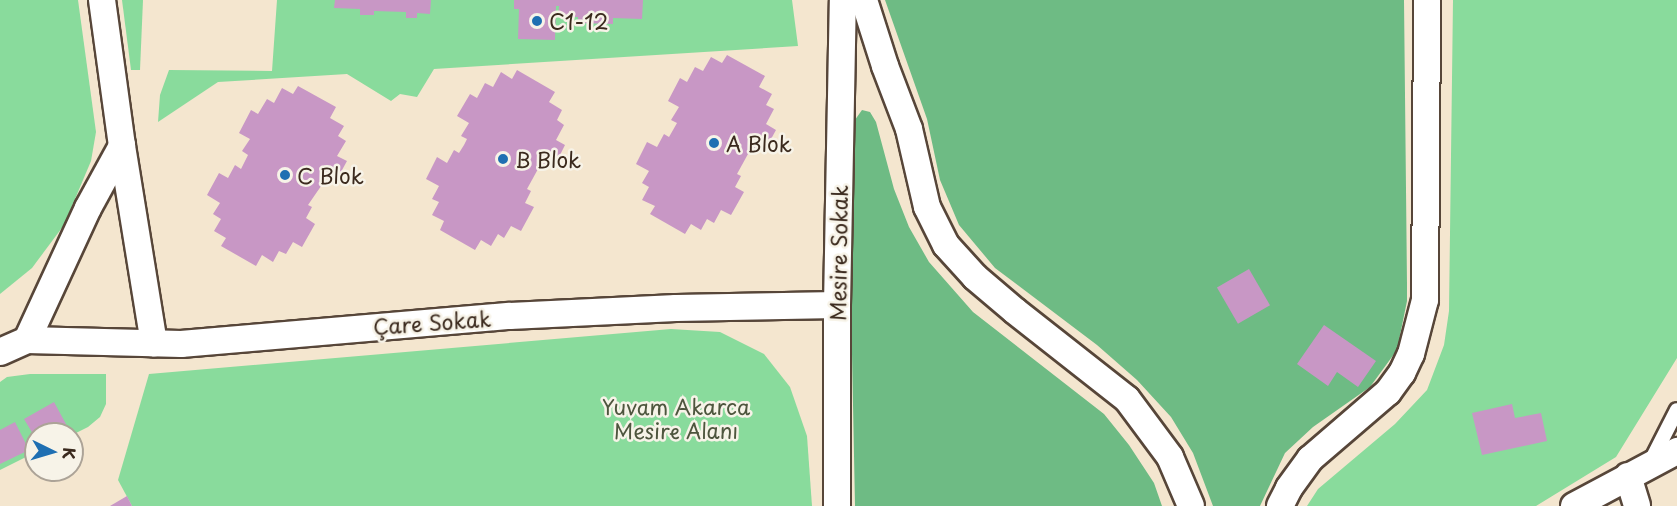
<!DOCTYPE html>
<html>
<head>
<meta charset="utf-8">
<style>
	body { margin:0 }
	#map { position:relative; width:1677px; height:506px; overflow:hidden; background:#f4e6cf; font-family:"Playpen Sans",sans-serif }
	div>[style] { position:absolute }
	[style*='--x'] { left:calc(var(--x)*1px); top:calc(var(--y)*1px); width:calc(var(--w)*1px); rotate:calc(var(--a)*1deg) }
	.green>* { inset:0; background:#89db9c }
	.forest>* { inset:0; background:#6ebb84 }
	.building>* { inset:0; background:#c897c5; transform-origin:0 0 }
	.roads { filter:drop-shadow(2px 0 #574639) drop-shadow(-2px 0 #574639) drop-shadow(0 2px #574639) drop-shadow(0 -2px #574639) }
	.service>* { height:14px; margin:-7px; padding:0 7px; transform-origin:7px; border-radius:7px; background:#fff }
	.minor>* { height:26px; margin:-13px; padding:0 13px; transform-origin:13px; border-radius:13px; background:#fff }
	.dots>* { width:16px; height:16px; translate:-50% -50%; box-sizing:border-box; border:3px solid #f7f3e8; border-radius:50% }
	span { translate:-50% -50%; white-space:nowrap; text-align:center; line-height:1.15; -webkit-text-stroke:5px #f7f3e8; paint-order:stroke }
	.poi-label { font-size:21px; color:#3b2a1e }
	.left { translate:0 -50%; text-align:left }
	.street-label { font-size:21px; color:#3b2a1e }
	.park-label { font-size:21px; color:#4e563e }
	.north { position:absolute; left:24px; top:422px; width:60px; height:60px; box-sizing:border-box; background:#f7f3e8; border:2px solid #aca397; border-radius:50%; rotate:95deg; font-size:16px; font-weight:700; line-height:24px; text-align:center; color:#3b2a1e }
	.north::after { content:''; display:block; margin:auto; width:21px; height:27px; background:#1f6fb2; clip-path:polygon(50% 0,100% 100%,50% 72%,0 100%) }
</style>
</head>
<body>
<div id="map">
	<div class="green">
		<div style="clip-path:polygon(0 0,78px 0,96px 132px,91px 161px,64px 225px,32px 268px,0 294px)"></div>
		<div style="clip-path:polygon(122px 0,143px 0,140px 70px,131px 70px)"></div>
		<div style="clip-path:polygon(277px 0,792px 0,798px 46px,434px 69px,417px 97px,400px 94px,391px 101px,347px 74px,218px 82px,158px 122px,160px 95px,169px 70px,272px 71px)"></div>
		<div style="clip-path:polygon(1453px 0,1677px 0,1677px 358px,1616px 457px,1536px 506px,1307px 506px,1318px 489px,1395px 424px,1427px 390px,1444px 345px,1449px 311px)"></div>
		<div style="clip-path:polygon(671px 329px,720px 332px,764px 354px,790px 387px,807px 436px,812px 506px,132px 506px,118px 480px,149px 374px)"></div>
		<div style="clip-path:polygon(30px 374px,106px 374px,106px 404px,100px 417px,88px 427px,72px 435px,36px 434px,36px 452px,0 470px,0 382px,7px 377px)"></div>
	</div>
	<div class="forest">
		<div style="clip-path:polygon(885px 0,1404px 0,1407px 284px,1407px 301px,1397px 350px,1370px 387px,1313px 427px,1285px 453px,1260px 506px,1213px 506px,1193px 453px,1171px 417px,1137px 380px,1097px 345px,995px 268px,959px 225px,940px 180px,927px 119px)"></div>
		<div style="clip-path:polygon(862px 110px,870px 112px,876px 122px,894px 189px,909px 227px,929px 262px,973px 312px,1104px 414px,1129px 445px,1154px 483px,1162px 506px,855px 506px,851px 303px,852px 124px)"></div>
	</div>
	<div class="building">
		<div style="clip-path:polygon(335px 0,431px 0,430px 14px,417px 13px,417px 18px,406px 18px,406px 12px,374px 11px,374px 15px,360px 15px,360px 9px,334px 8px)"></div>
		<div style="clip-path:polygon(514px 0,643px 0,642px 19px,613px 18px,613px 24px,578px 23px,578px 17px,558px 17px,559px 6px,556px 6px,555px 40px,518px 39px,519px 9px,514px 9px)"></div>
		<div style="clip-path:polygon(727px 55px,765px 76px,759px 87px,772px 94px,766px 105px,774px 109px,766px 124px,776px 130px,765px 150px,756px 145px,751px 155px,748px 154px,737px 174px,741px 176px,735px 187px,744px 192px,731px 215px,721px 210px,714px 223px,707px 219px,701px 230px,691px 224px,685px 234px,650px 214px,655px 206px,642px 200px,649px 187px,642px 183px,649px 171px,636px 164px,647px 142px,657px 147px,664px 134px,669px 137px,677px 123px,671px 120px,679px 107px,668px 101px,680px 78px,687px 82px,695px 67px,703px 71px,711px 57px,722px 63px)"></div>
		<div style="clip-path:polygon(517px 70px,555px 92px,549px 102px,562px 110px,557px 120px,564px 125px,556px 140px,565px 145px,555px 165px,546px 161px,541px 171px,538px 169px,527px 189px,531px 191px,525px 203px,534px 207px,521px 231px,511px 226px,504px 238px,498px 234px,491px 246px,481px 240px,475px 250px,440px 230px,444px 221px,432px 215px,439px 202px,432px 199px,439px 186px,426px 179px,437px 157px,447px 163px,454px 150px,459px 153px,464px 145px,467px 139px,461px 136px,469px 123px,457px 116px,470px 94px,477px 98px,485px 83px,493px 87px,501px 72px,512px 79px)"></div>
		<div style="clip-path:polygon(298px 86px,336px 107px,330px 118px,344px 126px,338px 136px,346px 141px,337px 156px,347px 161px,336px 181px,328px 176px,308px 205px,312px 207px,306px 218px,315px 224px,302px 247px,293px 242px,286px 254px,279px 251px,273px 262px,262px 255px,256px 266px,221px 246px,226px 238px,214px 231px,221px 219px,213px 214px,220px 203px,207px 195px,219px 173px,228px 178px,235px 165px,241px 169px,248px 155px,242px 151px,250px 139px,239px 133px,251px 110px,258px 114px,267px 99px,274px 103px,282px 88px,293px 94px)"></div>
		<div style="left:1249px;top:269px;width:42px;height:37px;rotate:60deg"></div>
		<div style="clip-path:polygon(1324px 325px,1376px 361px,1358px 387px,1337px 372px,1328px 386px,1297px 364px)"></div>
		<div style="clip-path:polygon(54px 402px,66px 424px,49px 434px,36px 434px,36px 439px,24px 419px)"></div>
		<div style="clip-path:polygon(1512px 404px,1515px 418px,1541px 413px,1547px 441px,1482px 455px,1472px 413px)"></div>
		<div style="clip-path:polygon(15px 422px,29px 450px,0 464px,0 430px)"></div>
		<div style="clip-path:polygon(127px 496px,132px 506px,110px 506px)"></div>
	</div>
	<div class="roads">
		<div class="service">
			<div style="--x:1651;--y:461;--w:57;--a:-63"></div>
		</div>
		<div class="minor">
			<div style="--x:864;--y:0;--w:69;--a:72.3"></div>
			<div style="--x:885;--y:66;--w:67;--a:69.1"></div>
			<div style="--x:909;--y:129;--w:80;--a:77"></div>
			<div style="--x:927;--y:207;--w:42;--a:63.4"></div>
			<div style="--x:946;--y:245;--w:43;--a:47.8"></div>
			<div style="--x:975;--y:277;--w:52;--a:40.4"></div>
			<div style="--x:1015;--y:311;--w:142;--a:38.2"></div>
			<div style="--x:1127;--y:399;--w:72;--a:53.4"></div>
			<div style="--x:1170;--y:457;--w:53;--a:66.8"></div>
			<div style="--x:122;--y:146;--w:200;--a:80.8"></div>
			<div style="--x:27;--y:340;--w:154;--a:1.5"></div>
			<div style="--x:181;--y:344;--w:330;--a:-4.9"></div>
			<div style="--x:510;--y:316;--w:166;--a:-2.8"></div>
			<div style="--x:676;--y:308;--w:161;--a:-1.1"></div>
			<div style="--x:0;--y:352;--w:30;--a:-24"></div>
			<div style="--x:27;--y:340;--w:145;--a:-65.2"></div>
			<div style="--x:88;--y:208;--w:71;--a:-61.3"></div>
			<div style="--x:122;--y:146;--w:147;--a:-97.8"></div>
			<div style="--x:1628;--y:476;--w:31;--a:73"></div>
			<div style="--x:837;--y:506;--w:201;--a:-90"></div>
			<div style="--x:837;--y:305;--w:305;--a:-88.9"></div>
			<div style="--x:1280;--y:506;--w:20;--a:-63"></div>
			<div style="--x:1289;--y:488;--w:36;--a:-54"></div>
			<div style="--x:1310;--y:459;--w:103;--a:-40.7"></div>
			<div style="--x:1388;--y:392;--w:24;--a:-54"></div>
			<div style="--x:1402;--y:373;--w:21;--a:-65"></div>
			<div style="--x:1411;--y:354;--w:56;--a:-75.5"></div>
			<div style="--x:1425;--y:300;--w:300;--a:-89.6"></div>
			<div style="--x:1574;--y:506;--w:117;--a:-28.1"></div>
		</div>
	</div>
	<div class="dots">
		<div style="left:537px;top:21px;background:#1f6fb2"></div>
		<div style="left:714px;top:143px;background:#1f6fb2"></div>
		<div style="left:503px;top:159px;background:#1f6fb2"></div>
		<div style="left:285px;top:175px;background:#1f6fb2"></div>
	</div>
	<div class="poi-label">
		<span class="left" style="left:549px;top:21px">C1-12</span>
		<span class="left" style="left:726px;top:143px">A Blok</span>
		<span class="left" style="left:515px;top:159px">B Blok</span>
		<span class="left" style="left:297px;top:175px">C Blok</span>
	</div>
	<div class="street-label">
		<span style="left:838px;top:253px;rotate:-89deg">Mesire Sokak</span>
		<span style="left:432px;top:322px;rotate:-4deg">Çare Sokak</span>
	</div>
	<div class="park-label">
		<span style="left:676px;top:418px">Yuvam Akarca<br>Mesire Alanı</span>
	</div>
	<div class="north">K</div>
</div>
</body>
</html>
